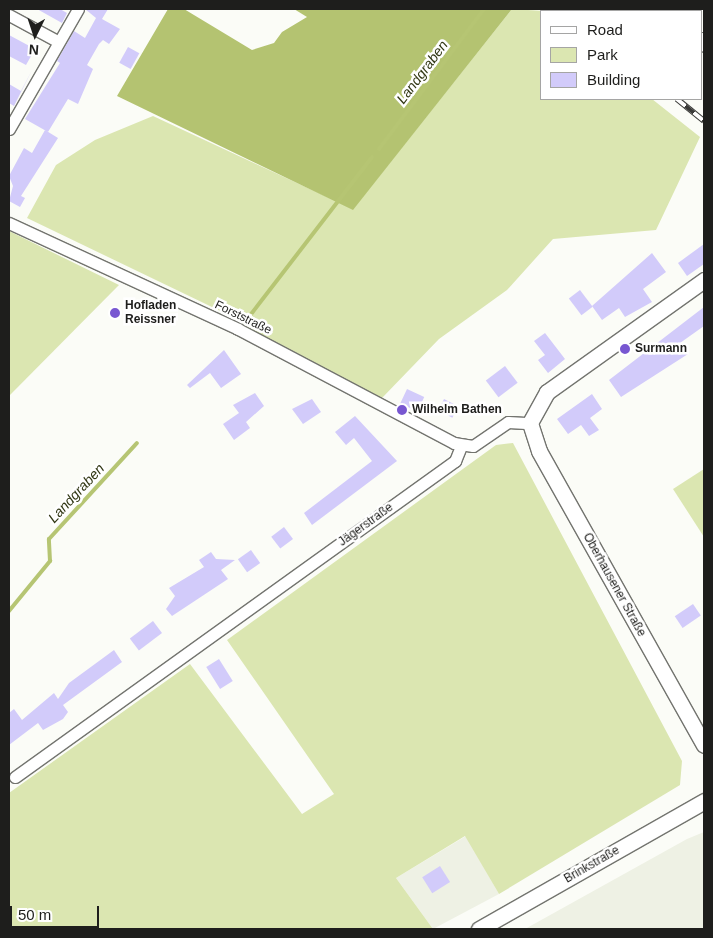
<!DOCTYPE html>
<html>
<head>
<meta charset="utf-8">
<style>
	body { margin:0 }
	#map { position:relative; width:713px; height:938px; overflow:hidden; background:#fbfcf7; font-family:Arial,sans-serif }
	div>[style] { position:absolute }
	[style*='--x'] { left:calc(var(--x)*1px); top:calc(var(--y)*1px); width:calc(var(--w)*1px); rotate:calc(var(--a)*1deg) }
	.built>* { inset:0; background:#eef1e4 }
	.green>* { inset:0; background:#dbe6b1 }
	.forest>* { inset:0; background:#b4c371 }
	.stream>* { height:4px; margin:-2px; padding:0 2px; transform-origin:2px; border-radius:2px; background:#b6c573 }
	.building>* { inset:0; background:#d2cbfa; transform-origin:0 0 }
	.roads { filter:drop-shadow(1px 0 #73746f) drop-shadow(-1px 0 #73746f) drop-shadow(0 1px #73746f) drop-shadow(0 -1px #73746f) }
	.minor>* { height:11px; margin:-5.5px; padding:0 5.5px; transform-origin:5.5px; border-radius:5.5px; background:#fff }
	.major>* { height:15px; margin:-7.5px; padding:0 7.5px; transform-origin:7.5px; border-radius:7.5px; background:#fff }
	.rail>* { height:5.5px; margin-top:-2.75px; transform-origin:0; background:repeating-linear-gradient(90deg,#fff 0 11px,#3b3b39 0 22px); box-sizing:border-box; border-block:1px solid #3b3b39 }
	.dots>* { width:14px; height:14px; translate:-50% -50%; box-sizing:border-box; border:2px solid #fff; border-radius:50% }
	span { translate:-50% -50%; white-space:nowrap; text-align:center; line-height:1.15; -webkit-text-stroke:5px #fff; paint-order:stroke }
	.poi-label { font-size:12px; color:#1e1e1c; font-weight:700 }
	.left { translate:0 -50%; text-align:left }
	.street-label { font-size:12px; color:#1e1e1c }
	.water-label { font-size:14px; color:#313714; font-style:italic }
	.frame { position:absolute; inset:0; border:10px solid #1e1e1c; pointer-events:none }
	.legend { position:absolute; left:540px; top:10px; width:162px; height:90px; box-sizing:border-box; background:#fff; border:1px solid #a5a5a4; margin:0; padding:6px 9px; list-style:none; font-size:15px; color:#1e1e1c }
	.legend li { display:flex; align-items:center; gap:10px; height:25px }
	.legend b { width:25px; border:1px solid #a5a5a4 }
	.north { position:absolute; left:10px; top:10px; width:50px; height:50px; -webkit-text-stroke:4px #fff; paint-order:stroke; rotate:184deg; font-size:14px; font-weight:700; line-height:20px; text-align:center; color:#1e1e1c }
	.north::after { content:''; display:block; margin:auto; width:18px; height:22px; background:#1e1e1c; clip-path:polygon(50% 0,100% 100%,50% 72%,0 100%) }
	.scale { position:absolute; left:10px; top:906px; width:89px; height:22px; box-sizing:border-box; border:2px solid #1e1e1c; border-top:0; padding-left:6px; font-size:15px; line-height:18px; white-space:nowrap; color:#1e1e1c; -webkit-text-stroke:4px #fff; paint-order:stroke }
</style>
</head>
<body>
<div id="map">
	<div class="built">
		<div style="clip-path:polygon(704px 832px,704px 929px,525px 929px,687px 839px)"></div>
		<div style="clip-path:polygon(466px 836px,499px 894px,433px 929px,396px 878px)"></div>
	</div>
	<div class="green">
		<div style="clip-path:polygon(512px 9px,544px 11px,542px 99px,652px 99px,700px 137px,656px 230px,553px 239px,507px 290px,439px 339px,382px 398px,239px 325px,239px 320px,27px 218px,56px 165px,95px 140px,153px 116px,353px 209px)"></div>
		<div style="clip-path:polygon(9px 231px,119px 285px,9px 396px)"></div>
		<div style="clip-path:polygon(513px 443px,682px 761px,680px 785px,499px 894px,465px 836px,396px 878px,433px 929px,9px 929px,9px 793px,190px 664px,302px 814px,334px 794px,227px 640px,496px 445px)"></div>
		<div style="clip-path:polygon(704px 469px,704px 537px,673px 489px)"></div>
	</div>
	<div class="forest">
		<div style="clip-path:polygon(168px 9px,184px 9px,252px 50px,274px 43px,282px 32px,307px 17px,294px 9px,512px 9px,353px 210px,117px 96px)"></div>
	</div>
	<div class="stream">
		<div style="--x:379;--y:149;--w:175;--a:-53.1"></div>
		<div style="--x:245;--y:322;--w:208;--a:-52.4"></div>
		<div style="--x:9;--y:611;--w:65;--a:-50.6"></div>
		<div style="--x:50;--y:561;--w:22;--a:-93"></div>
		<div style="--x:49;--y:539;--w:130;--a:-47.5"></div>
	</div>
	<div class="building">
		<div style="clip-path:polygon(37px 9px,60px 9px,67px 13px,62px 23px)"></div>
		<div style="clip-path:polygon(85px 9px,108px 9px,102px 19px,120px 29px,109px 44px,103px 40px,99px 44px,87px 65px,93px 69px,78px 104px,68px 99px,48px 132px,25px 119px,60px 63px,57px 61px,74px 31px,85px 38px,96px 18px)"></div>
		<div style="clip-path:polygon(9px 35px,35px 49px,26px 65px,9px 56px)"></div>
		<div style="left:128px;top:47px;width:13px;height:18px;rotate:29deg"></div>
		<div style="clip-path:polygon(32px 70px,14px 106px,9px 103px,9px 84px,21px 91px)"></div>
		<div style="clip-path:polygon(45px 130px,58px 138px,21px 196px,25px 198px,20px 207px,9px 201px,13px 186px,9px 176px,24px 148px,32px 153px)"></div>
		<div style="clip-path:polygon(704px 244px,704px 264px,687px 276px,678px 263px)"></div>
		<div style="clip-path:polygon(652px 253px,666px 272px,643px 289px,652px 302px,625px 317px,619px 308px,602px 320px,592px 306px)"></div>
		<div style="left:580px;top:290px;width:21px;height:14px;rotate:53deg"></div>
		<div style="clip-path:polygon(704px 307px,704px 326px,680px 343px,688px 354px,621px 397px,609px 380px)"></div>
		<div style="clip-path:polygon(545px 333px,565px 359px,548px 373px,538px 360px,545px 355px,534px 341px)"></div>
		<div style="clip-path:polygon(224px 350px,241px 374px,221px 388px,210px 373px,190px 388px,187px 385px)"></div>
		<div style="left:505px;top:366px;width:21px;height:24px;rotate:53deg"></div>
		<div style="left:407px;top:389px;width:19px;height:16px;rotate:25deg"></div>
		<div style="clip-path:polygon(255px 393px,264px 406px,246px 422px,250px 428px,234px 440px,223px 424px,239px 413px,233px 405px)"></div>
		<div style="clip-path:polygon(592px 394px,602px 409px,590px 418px,599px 430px,589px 436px,581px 425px,568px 434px,557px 419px)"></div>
		<div style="clip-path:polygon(312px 399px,321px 412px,303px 424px,292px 409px)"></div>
		<div style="left:444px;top:399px;width:16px;height:13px;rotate:27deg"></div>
		<div style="clip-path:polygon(355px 416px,397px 461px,312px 525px,304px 513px,372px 461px,354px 438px,346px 445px,335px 432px)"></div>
		<div style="left:284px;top:527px;width:15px;height:16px;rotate:53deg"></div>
		<div style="left:251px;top:550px;width:16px;height:16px;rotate:55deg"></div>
		<div style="clip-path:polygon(211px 552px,216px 559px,235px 560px,221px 570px,228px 579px,172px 616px,166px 609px,175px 596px,169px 588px,204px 567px,199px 560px)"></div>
		<div style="left:693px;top:604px;width:14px;height:22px;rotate:56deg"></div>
		<div style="left:153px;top:621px;width:15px;height:29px;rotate:53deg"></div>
		<div style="clip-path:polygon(114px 650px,122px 662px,63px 705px,68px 712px,63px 719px,43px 730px,38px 723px,9px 745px,9px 713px,14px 709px,22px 720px,54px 693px,58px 699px,69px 683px)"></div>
		<div style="left:219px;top:659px;width:26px;height:15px;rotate:58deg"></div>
		<div style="left:440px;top:866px;width:19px;height:21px;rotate:58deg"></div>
	</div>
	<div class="roads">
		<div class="minor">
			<div style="--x:9;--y:15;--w:55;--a:28.4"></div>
			<div style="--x:9;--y:129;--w:138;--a:-60.1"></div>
			<div style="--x:9;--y:223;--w:252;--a:24.8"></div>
			<div style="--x:238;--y:329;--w:244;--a:27.8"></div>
			<div style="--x:454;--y:443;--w:19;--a:9"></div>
			<div style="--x:473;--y:446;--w:42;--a:-34.4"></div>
			<div style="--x:508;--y:422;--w:22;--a:3"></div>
			<div style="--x:15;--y:777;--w:542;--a:-35.69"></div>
			<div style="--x:455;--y:461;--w:16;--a:-68"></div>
		</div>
		<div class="major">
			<div style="--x:680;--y:9;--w:3;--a:45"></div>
			<div style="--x:702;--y:40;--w:4;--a:63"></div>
			<div style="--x:704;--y:280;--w:193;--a:144.5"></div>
			<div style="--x:547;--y:392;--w:35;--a:119"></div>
			<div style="--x:530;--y:423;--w:29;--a:72"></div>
			<div style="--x:539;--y:451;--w:337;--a:60.7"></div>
			<div style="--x:479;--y:929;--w:259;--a:-29.6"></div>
		</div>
	</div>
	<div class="rail">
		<div style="--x:571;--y:9;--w:4;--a:34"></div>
		<div style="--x:582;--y:9;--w:4;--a:34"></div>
		<div style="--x:677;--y:99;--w:35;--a:39"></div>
	</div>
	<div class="dots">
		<div style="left:115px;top:313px;background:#7857d1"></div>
		<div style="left:625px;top:349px;background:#7857d1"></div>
		<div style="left:402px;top:410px;background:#7857d1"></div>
	</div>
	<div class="poi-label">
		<span class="left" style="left:125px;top:313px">Hofladen<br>Reissner</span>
		<span class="left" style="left:635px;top:349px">Surmann</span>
		<span class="left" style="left:412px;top:410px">Wilhelm Bathen</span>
	</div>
	<div class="street-label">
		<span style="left:243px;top:318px;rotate:26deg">Forststraße</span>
		<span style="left:366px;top:525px;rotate:-36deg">Jägerstraße</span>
		<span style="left:614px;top:585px;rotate:61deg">Oberhausener Straße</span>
		<span style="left:592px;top:865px;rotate:-30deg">Brinkstraße</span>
	</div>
	<div class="water-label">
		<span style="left:422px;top:72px;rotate:-53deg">Landgraben</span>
		<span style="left:76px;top:493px;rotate:-47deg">Landgraben</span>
	</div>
	<div class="frame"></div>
	<ul class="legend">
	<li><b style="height:6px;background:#fff"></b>Road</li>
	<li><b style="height:14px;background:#dbe6b1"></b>Park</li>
	<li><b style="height:14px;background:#d2cbfa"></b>Building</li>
	</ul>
	<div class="north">N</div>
	<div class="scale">50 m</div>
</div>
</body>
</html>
